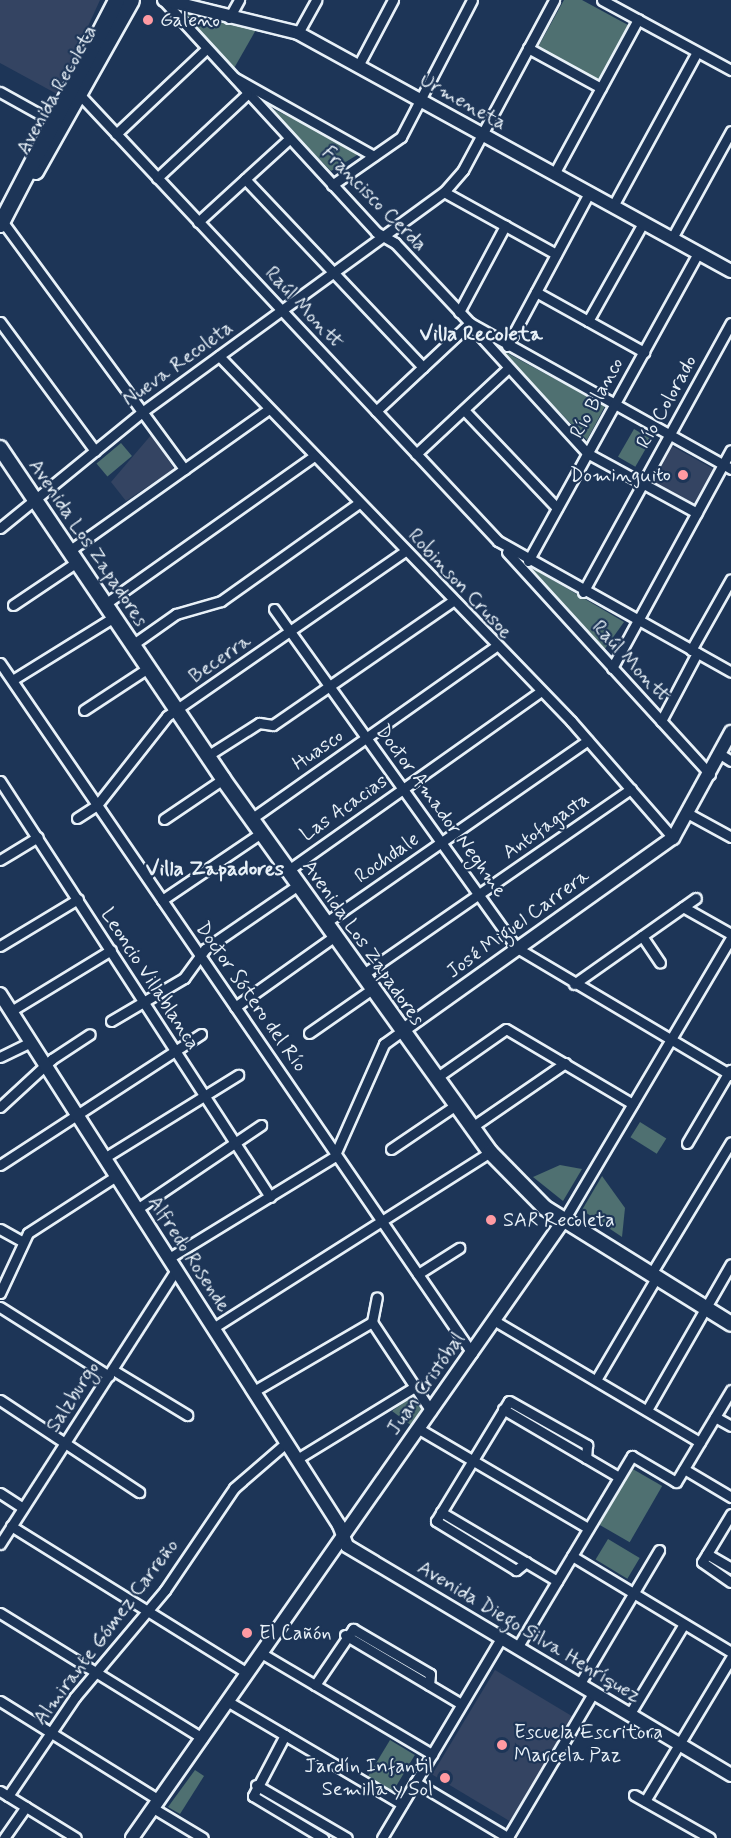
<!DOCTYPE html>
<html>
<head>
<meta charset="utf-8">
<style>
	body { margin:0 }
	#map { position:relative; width:731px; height:1838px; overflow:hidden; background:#1d3557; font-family:Mynerve,sans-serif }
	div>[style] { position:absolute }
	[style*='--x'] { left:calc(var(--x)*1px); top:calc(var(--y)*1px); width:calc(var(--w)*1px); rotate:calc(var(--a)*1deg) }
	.built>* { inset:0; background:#344462; transform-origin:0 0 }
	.green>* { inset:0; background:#4f7071; transform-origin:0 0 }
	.roads { filter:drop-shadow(2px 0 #e8f1f8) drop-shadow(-2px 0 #e8f1f8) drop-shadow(0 2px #e8f1f8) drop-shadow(0 -2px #e8f1f8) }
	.minor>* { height:9px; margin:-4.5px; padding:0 4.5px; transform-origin:4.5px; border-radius:4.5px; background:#1d3557 }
	.tertiary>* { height:12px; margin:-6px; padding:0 6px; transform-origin:6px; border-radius:6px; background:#1d3557 }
	.secondary>* { height:14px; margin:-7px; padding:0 7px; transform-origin:7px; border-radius:7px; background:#1d3557 }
	.primary>* { height:15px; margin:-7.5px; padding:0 7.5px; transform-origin:7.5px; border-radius:7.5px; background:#1d3557 }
	.dots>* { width:16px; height:16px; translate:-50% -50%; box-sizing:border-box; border:3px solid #1d3557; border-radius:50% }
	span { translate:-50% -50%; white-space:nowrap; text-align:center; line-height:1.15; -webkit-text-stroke:4.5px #1d3557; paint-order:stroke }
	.poi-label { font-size:20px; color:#e8f1f8 }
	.left { translate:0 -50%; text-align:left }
	.right { translate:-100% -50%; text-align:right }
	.street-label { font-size:20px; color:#e8f1f8 }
	.neighbourhood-label { font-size:21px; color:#e8f1f8; font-weight:700 }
</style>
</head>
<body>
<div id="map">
	<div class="built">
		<div style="clip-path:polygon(0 0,100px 0,57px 94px,0 63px)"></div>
		<div style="clip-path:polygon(152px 434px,174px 469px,126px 501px,111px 482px)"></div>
		<div style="left:672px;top:446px;width:48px;height:40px;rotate:29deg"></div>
		<div style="left:495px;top:1670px;width:91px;height:122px;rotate:31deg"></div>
	</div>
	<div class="green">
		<div style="clip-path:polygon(564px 0,582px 0,628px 25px,599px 80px,538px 47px)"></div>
		<div style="clip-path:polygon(185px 14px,257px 28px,233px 70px)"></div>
		<div style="clip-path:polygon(267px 106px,362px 152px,331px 171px)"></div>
		<div style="clip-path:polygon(496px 347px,605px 406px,587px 440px)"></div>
		<div style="left:634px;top:429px;width:20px;height:32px;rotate:30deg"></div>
		<div style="left:121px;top:443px;width:17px;height:32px;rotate:50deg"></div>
		<div style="clip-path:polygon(529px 566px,624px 622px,604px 650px)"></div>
		<div style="left:640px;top:1122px;width:31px;height:18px;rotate:32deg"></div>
		<div style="clip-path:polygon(560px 1165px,582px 1169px,563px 1201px,533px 1177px)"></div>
		<div style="clip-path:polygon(602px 1176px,625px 1208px,622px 1237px,582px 1210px)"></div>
		<div style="clip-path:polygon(412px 1397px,423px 1411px,412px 1426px,392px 1411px)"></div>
		<div style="left:631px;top:1468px;width:36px;height:65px;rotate:30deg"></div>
		<div style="left:608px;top:1539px;width:37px;height:24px;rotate:31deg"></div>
		<div style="left:390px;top:1740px;width:29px;height:45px;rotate:31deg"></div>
		<div style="clip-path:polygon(195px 1770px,204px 1776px,180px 1814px,168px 1807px)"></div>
	</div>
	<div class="roads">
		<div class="minor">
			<div style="--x:163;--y:0;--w:315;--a:47.4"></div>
			<div style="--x:376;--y:232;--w:22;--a:30"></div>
			<div style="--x:395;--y:243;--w:110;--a:46.8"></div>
			<div style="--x:470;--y:323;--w:299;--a:29.2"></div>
			<div style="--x:602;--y:0;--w:147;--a:28.5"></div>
			<div style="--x:229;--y:18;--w:21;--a:-61"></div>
			<div style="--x:298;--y:33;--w:38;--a:-61"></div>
			<div style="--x:528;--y:48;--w:83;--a:28.7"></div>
			<div style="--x:358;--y:66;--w:75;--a:-62.1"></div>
			<div style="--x:235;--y:78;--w:159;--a:29.3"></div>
			<div style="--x:0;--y:92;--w:60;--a:29.1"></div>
			<div style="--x:79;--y:94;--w:613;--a:46.85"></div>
			<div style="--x:498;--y:541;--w:267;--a:29.3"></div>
			<div style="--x:116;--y:134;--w:122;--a:-43.3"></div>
			<div style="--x:554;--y:174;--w:176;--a:-61.5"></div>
			<div style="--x:157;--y:178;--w:123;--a:-43"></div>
			<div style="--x:245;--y:179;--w:259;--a:46.6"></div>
			<div style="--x:332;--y:185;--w:84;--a:-34.8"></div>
			<div style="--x:401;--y:137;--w:154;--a:-62.6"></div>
			<div style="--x:444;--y:192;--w:128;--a:29"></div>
			<div style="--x:613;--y:206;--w:175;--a:-61.4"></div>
			<div style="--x:2;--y:221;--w:308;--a:53.7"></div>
			<div style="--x:198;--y:222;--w:123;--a:-42.4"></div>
			<div style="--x:672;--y:238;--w:122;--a:-61.1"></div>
			<div style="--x:536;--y:292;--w:124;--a:29.1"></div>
			<div style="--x:459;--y:312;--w:98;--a:-61.9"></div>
			<div style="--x:588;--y:321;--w:112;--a:-60.7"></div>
			<div style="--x:0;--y:322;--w:160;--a:53.6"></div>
			<div style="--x:473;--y:328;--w:169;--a:47.6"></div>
			<div style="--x:587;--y:453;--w:125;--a:28.6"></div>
			<div style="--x:507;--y:346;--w:174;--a:-61.8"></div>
			<div style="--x:219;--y:356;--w:507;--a:46.04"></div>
			<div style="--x:571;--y:721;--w:155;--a:48.9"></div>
			<div style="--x:464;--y:410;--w:135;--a:46.5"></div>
			<div style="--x:376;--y:411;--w:129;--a:-43.1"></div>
			<div style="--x:416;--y:454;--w:125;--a:-43"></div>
			<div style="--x:0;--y:528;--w:183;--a:-39.2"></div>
			<div style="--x:142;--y:412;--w:374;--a:-36.1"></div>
			<div style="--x:444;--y:192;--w:29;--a:-49"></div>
			<div style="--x:463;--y:170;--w:193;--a:-61.8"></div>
			<div style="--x:69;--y:551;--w:245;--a:-35.4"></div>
			<div style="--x:507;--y:552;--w:301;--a:47.6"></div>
			<div style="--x:528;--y:561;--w:352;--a:-61.1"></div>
			<div style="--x:583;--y:592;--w:307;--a:-61.2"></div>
			<div style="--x:105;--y:604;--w:256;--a:-35.3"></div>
			<div style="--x:13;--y:605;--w:77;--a:-33.9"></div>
			<div style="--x:274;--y:609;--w:417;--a:54.4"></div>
			<div style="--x:517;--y:948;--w:249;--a:30.7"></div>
			<div style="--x:132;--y:645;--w:54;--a:-35.2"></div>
			<div style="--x:176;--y:614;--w:47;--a:-16.1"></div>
			<div style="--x:221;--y:601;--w:169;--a:-35.4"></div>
			<div style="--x:691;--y:650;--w:81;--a:-60.6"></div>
			<div style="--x:0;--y:663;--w:836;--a:55.63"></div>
			<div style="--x:612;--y:668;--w:248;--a:-61.4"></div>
			<div style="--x:14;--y:679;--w:118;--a:-31.8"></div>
			<div style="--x:84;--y:710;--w:77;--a:-33.3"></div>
			<div style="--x:661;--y:721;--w:77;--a:-62.1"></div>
			<div style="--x:720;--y:754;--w:13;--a:32"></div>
			<div style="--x:207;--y:756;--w:62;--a:-32.4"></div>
			<div style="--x:259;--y:723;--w:14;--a:8"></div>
			<div style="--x:273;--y:725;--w:216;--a:-34.6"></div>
			<div style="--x:0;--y:781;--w:496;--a:57"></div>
			<div style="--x:689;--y:814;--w:48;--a:28.7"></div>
			<div style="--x:77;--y:818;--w:24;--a:-33"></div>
			<div style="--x:97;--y:805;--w:113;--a:-51.8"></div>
			<div style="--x:167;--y:716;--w:290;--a:-34.7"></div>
			<div style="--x:164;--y:819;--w:71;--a:-34.1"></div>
			<div style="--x:251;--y:819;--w:299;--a:-35.2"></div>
			<div style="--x:0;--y:860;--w:44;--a:-31.2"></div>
			<div style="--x:287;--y:871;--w:310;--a:-35.3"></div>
			<div style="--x:162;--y:900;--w:120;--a:-34.1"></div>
			<div style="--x:683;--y:907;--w:55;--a:29.4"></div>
			<div style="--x:325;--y:923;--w:320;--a:-34.8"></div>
			<div style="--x:642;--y:936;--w:32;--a:56"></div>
			<div style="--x:0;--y:946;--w:91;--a:-31.1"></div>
			<div style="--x:362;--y:975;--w:327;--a:-34.7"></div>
			<div style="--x:574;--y:984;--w:149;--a:-35.2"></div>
			<div style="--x:235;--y:1007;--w:123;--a:-35.4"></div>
			<div style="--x:11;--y:1011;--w:117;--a:-31.4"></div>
			<div style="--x:111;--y:1021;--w:85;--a:-30.5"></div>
			<div style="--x:184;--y:978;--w:36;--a:-54"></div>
			<div style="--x:205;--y:949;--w:113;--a:-34.5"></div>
			<div style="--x:309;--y:1033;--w:77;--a:-34.9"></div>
			<div style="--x:0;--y:1057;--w:34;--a:-26"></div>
			<div style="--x:436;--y:1078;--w:85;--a:-35"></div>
			<div style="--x:506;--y:1029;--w:147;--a:30.6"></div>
			<div style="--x:0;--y:1107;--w:71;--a:-42.7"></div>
			<div style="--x:52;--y:1059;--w:45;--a:-33.3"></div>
			<div style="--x:472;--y:1127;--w:113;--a:-34.5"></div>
			<div style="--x:687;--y:1143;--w:85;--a:-59.5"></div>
			<div style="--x:391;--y:1149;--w:78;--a:-34.1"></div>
			<div style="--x:104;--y:1158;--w:158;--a:-31.8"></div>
			<div style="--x:0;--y:1165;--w:240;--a:-33.1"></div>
			<div style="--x:137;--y:1209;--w:150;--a:-34.1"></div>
			<div style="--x:564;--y:1220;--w:328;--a:-59.4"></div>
			<div style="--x:0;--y:1229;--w:26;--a:29"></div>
			<div style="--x:169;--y:1258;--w:193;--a:-31.5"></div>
			<div style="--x:334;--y:1157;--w:124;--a:-66.1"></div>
			<div style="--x:384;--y:1044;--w:22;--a:-36"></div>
			<div style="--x:418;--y:1274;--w:49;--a:-32.4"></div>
			<div style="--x:651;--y:1274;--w:154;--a:-58.8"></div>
			<div style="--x:0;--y:1293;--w:66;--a:-65"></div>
			<div style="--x:28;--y:1233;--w:105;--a:-32.9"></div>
			<div style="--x:0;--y:1307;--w:129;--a:32.3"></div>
			<div style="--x:495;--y:1321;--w:238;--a:30.6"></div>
			<div style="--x:372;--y:1322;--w:107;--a:56.5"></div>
			<div style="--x:372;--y:1322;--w:25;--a:-79"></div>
			<div style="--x:213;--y:1328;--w:328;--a:-32.4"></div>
			<div style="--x:113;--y:1370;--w:87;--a:31.3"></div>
			<div style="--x:596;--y:1380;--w:118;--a:-59.5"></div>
			<div style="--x:254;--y:1391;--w:137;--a:-30.3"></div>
			<div style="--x:0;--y:1400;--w:167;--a:33.5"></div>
			<div style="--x:503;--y:1409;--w:134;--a:30.4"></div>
			<div style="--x:647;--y:1410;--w:168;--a:-60.1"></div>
			<div style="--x:715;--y:1417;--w:18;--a:29"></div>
			<div style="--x:419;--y:1429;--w:196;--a:30.4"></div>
			<div style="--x:297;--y:1459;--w:140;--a:-31.5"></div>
			<div style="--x:684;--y:1469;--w:55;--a:30.8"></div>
			<div style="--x:0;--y:1493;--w:27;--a:33"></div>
			<div style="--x:441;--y:1512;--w:135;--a:30.7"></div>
			<div style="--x:731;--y:1514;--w:56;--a:121.1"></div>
			<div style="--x:702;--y:1562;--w:35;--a:35"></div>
			<div style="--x:11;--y:1526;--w:278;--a:31.9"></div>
			<div style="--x:0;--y:1544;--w:326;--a:-57.3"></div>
			<div style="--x:707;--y:1554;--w:28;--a:30"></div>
			<div style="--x:572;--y:1556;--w:186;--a:31.1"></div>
			<div style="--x:526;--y:1562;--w:13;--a:141"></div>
			<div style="--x:516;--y:1570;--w:94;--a:-148.5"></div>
			<div style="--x:436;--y:1521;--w:140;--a:-58.7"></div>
			<div style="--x:509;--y:1401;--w:90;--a:29.4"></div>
			<div style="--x:587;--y:1445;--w:13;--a:94"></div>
			<div style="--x:0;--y:1613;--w:238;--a:31.7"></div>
			<div style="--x:345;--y:1635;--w:135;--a:30.7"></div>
			<div style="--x:517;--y:1648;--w:224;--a:-59.1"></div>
			<div style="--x:632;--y:1456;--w:51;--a:30.6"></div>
			<div style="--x:676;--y:1482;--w:107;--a:-59.1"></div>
			<div style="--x:261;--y:1653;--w:199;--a:30.6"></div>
			<div style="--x:315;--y:1685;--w:68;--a:-55.8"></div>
			<div style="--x:353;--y:1629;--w:89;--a:30.3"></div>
			<div style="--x:430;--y:1674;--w:11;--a:95"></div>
			<div style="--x:579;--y:1685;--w:157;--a:-59.3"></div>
			<div style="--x:0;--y:1701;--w:187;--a:31.9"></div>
			<div style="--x:227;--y:1701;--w:203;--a:30.5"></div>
			<div style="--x:629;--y:1715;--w:106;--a:-58.9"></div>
			<div style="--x:285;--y:1735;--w:69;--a:117.7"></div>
			<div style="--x:253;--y:1796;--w:82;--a:31"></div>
			<div style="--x:415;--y:1782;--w:109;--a:30.8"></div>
			<div style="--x:256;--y:1785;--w:105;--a:30.2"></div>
			<div style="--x:0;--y:1791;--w:89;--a:31.7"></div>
			<div style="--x:634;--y:1795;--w:87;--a:29.5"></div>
			<div style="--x:8;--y:1796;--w:120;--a:-55.9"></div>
			<div style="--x:75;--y:1697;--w:140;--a:-49.9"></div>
			<div style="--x:165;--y:1590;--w:123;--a:-55.9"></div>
			<div style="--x:234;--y:1488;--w:69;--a:-40.9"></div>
			<div style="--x:645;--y:1801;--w:167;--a:-59"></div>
			<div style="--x:153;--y:1808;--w:58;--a:31"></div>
			<div style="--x:508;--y:1837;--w:167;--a:-59.4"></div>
			<div style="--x:4;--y:1838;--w:38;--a:-55"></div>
			<div style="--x:382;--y:1838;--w:233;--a:-59.2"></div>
		</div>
		<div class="tertiary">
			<div style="--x:164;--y:0;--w:138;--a:13.8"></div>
			<div style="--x:298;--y:33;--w:494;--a:28.8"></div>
			<div style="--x:0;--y:994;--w:630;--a:57.45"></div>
			<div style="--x:339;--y:1525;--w:22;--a:69"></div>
			<div style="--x:347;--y:1546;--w:447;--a:30.8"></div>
			<div style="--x:402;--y:1031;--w:333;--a:-35.5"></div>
			<div style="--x:673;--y:838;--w:121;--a:-61.3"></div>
			<div style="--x:132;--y:1838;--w:754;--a:-55.05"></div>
		</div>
		<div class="secondary">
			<div style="--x:0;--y:448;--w:399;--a:56"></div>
			<div style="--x:223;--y:779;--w:459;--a:54.4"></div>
			<div style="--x:490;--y:1152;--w:78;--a:45.5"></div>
			<div style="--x:545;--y:1208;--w:219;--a:31.9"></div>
		</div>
		<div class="primary">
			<div style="--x:35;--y:171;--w:196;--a:-60.7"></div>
			<div style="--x:0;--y:224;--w:252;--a:-62.6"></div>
		</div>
	</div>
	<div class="dots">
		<div style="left:148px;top:20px;background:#ff9aa2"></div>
		<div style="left:683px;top:475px;background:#ff9aa2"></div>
		<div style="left:491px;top:1220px;background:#ff9aa2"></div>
		<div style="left:247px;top:1633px;background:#ff9aa2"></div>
		<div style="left:502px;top:1745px;background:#ff9aa2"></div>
		<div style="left:445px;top:1778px;background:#ff9aa2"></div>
	</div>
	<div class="poi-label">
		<span class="left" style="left:160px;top:20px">Galeno</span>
		<span class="right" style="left:671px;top:475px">Dominguito</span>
		<span class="left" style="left:503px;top:1220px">SAR Recoleta</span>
		<span class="left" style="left:259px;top:1633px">El Cañón</span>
		<span class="left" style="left:514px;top:1744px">Escuela Escritora<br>Marcela Paz</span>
		<span class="right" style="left:433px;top:1778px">Jardín Infantil<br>Semilla y Sol</span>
	</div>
	<div class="street-label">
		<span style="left:57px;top:90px;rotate:-61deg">Avenida Recoleta</span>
		<span style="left:463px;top:102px;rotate:29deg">Urmeneta</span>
		<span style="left:374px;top:199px;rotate:45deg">Francisco Cerda</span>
		<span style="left:304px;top:308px;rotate:47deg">Raúl Montt</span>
		<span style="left:178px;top:364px;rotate:-36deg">Nueva Recoleta</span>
		<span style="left:597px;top:398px;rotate:-61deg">Río Blanco</span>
		<span style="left:667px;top:402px;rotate:-61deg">Río Colorado</span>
		<span style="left:88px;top:543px;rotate:56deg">Avenida Los Zapadores</span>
		<span style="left:460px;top:584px;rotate:47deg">Robinson Crusoe</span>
		<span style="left:220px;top:659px;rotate:-35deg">Becerra</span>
		<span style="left:631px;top:662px;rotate:47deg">Raúl Montt</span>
		<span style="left:318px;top:750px;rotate:-35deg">Huasco</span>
		<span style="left:344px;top:808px;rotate:-35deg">Las Acacias</span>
		<span style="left:441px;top:811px;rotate:54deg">Doctor Amador Neghme</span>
		<span style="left:546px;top:826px;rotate:-35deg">Antofagasta</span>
		<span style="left:387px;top:858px;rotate:-35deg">Rochdale</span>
		<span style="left:518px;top:924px;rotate:-36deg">José Miguel Carrera</span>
		<span style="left:363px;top:943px;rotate:55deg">Avenida Los Zapadores</span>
		<span style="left:150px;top:979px;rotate:57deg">Leoncio Villablanca</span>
		<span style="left:251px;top:997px;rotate:55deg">Doctor Sótero del Río</span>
		<span style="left:189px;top:1254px;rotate:57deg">Alfredo Rosende</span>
		<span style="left:426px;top:1384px;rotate:-55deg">Juan Cristóbal</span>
		<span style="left:73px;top:1397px;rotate:-57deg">Salzburgo</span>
		<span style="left:106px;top:1632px;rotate:-53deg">Almirante Gómez Carreño</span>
		<span style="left:529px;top:1632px;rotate:31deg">Avenida Diego Silva Henríquez</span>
	</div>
	<div class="neighbourhood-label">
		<span style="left:481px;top:334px">Villa Recoleta</span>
		<span style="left:215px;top:869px">Villa Zapadores</span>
	</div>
</div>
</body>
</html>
